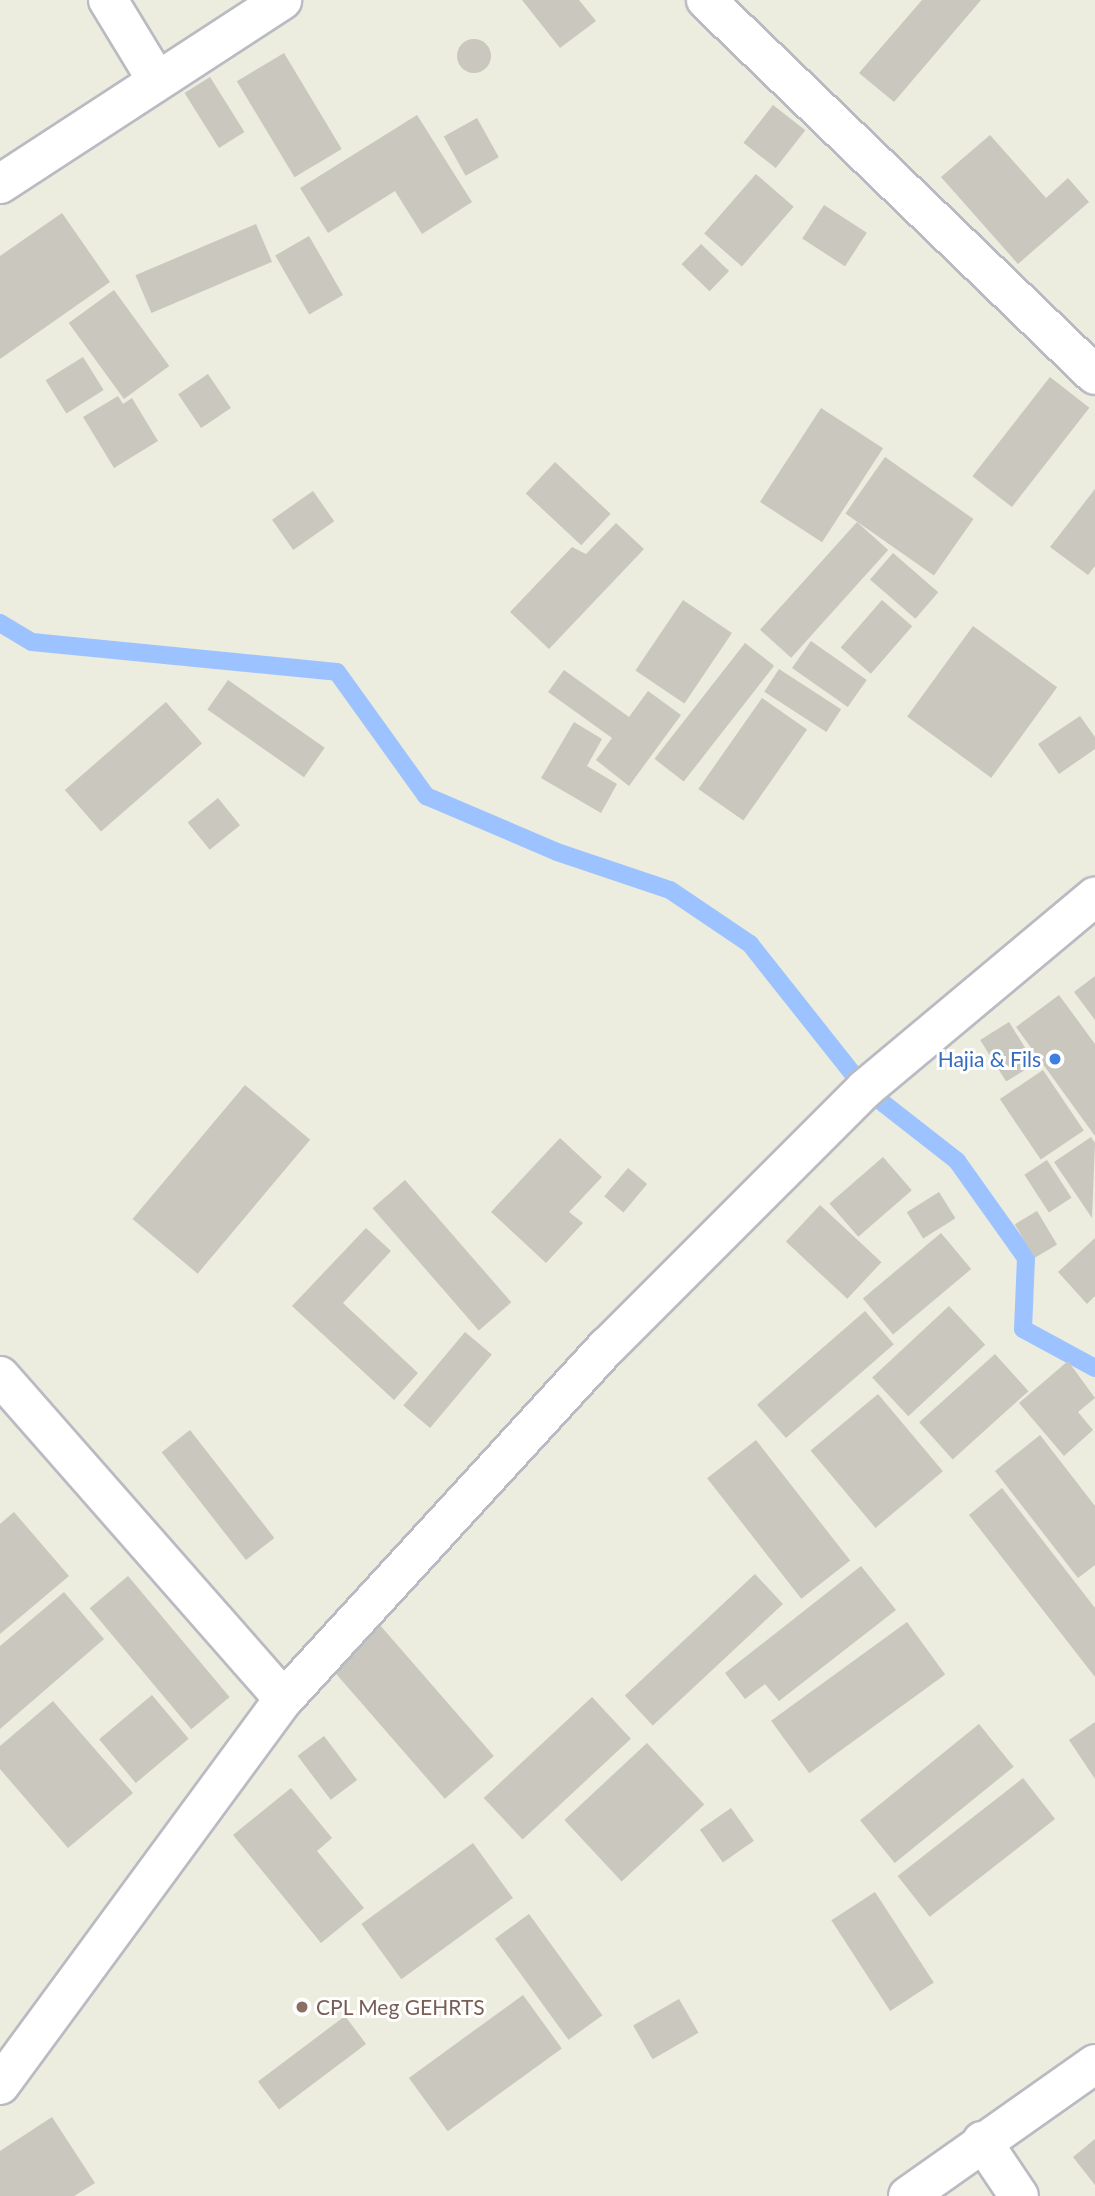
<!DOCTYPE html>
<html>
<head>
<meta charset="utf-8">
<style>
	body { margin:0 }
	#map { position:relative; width:1095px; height:2196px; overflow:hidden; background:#ececdf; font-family:Lato,sans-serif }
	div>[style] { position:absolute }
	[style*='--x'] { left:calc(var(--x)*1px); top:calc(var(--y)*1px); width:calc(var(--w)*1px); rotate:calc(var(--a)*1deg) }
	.stream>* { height:18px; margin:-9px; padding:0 9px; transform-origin:9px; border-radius:9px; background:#9cc3ff }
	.building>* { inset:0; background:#c9c7be; transform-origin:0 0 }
	.round { border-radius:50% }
	.roads { filter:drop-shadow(2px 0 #babbc2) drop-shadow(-2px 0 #babbc2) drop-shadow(0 2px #babbc2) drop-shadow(0 -2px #babbc2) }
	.minor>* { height:38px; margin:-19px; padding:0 19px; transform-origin:19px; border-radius:19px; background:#fff }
	.dots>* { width:19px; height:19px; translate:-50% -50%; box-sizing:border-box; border:4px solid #fff; border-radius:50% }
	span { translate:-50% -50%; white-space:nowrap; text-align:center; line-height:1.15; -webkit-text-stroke:6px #fff; paint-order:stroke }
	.shop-label { font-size:21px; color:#366cbe }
	.right { translate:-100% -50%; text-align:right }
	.education-label { font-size:21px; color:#785e54 }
	.left { translate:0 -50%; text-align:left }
</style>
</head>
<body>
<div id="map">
	<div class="stream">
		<div style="--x:0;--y:623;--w:37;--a:31"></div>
		<div style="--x:32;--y:642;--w:306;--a:5.6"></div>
		<div style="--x:337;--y:672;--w:153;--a:54.3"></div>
		<div style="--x:426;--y:796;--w:142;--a:23.1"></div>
		<div style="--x:557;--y:852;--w:119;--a:18.6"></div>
		<div style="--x:670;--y:890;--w:97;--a:34"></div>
		<div style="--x:750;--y:944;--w:185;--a:51.6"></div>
		<div style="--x:865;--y:1089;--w:117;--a:38"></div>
		<div style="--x:957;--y:1161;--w:119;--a:54.6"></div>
		<div style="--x:1026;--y:1258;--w:71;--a:92.4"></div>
		<div style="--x:1023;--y:1329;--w:82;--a:28.4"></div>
	</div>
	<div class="building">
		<div style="clip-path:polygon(522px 0,579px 0,596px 21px,560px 48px)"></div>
		<div style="clip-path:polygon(922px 0,981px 0,894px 102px,859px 73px)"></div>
		<div class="round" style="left:457px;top:39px;width:34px;height:34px"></div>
		<div style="left:284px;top:53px;width:112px;height:55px;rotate:59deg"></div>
		<div style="left:210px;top:77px;width:65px;height:30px;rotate:58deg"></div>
		<div style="left:773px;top:105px;width:41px;height:48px;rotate:38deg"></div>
		<div style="clip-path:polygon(417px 115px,472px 202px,422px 234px,395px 191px,328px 233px,300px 188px)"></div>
		<div style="left:477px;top:118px;width:45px;height:38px;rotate:61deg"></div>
		<div style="clip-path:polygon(990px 135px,1046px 198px,1068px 178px,1089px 202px,1018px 264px,941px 177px)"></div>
		<div style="left:756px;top:174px;width:50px;height:79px;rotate:41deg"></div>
		<div style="left:824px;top:205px;width:51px;height:40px;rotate:33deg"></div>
		<div style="clip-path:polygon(62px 213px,110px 282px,0 359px,0 256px)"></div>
		<div style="left:256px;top:224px;width:41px;height:131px;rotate:67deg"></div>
		<div style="left:309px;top:236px;width:68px;height:39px;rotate:60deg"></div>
		<div style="left:701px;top:244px;width:39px;height:28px;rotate:44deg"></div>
		<div style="left:114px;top:290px;width:94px;height:56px;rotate:54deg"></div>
		<div style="left:83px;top:357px;width:39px;height:44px;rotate:58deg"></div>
		<div style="left:208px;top:374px;width:41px;height:36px;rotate:56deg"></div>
		<div style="left:1050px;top:377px;width:50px;height:126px;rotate:38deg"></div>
		<div style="clip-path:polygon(118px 396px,123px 404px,132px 398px,158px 441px,114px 468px,83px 417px)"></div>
		<div style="left:821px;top:408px;width:74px;height:112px;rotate:33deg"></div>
		<div style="left:885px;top:457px;width:108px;height:69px;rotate:35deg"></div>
		<div style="left:555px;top:462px;width:76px;height:43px;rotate:43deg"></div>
		<div style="clip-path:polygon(1095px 489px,1095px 566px,1088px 575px,1050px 547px)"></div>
		<div style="left:313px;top:491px;width:37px;height:50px;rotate:55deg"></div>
		<div style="left:857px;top:522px;width:42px;height:145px;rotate:42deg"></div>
		<div style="clip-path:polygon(616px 523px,644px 549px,549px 649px,510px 612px,572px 547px,586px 554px)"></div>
		<div style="left:893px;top:553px;width:60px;height:35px;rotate:41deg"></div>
		<div style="left:683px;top:600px;width:59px;height:85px;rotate:34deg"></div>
		<div style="left:882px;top:600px;width:40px;height:63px;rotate:41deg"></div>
		<div style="left:973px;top:626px;width:104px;height:112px;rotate:36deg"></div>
		<div style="left:811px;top:641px;width:68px;height:33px;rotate:35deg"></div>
		<div style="left:745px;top:643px;width:37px;height:147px;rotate:38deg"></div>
		<div style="left:779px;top:669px;width:74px;height:27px;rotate:33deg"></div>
		<div style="clip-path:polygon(564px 670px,629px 717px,648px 691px,681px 715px,629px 786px,596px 760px,612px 738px,548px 692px)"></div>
		<div style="left:228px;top:680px;width:118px;height:36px;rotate:35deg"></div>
		<div style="left:762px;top:698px;width:55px;height:111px;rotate:35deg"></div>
		<div style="left:166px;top:702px;width:55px;height:134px;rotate:49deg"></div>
		<div style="clip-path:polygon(1080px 716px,1095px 737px,1095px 749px,1059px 774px,1038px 744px)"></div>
		<div style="clip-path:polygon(574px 722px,602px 739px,587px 766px,617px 784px,601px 813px,541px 778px)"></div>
		<div style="left:218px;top:798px;width:35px;height:39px;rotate:51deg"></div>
		<div style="clip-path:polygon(1095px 976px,1095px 1020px,1074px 992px)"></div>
		<div style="clip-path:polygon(1059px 995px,1095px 1044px,1095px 1136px,1016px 1027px)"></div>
		<div style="left:1009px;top:1022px;width:49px;height:34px;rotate:58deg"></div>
		<div style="left:1043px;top:1070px;width:73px;height:52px;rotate:56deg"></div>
		<div style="left:245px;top:1085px;width:85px;height:175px;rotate:40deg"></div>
		<div style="clip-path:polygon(1091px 1137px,1095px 1143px,1092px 1218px,1054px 1162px)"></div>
		<div style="clip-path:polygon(560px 1138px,602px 1177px,569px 1212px,583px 1223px,546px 1263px,491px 1212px)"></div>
		<div style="left:883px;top:1157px;width:44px;height:71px;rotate:49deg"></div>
		<div style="left:1047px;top:1160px;width:45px;height:27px;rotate:57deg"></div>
		<div style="left:628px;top:1168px;width:25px;height:37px;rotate:40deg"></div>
		<div style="left:405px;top:1180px;width:162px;height:43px;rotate:49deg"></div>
		<div style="left:939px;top:1192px;width:31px;height:38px;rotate:58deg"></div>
		<div style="left:820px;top:1205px;width:84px;height:50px;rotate:43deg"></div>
		<div style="left:1037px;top:1211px;width:39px;height:26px;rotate:59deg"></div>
		<div style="clip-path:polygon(366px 1228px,391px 1251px,343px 1303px,418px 1373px,394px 1400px,292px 1306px)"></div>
		<div style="left:941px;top:1233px;width:47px;height:102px;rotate:50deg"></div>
		<div style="clip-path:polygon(1095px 1238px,1095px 1296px,1087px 1304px,1058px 1272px)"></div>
		<div style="left:949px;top:1306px;width:53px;height:105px;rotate:47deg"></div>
		<div style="left:865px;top:1311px;width:44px;height:143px;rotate:49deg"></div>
		<div style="left:465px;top:1332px;width:35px;height:96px;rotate:40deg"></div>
		<div style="left:995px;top:1354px;width:50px;height:102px;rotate:48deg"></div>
		<div style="clip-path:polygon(1068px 1361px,1095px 1398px,1078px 1412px,1093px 1430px,1064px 1456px,1019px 1403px)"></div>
		<div style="left:878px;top:1394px;width:101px;height:88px;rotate:50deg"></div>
		<div style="left:190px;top:1430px;width:137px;height:36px;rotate:52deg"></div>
		<div style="clip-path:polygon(1040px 1435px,1095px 1506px,1095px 1565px,1078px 1578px,995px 1471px)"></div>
		<div style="left:756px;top:1440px;width:153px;height:62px;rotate:52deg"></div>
		<div style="clip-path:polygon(1002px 1488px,1095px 1608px,1095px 1677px,969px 1515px)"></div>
		<div style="clip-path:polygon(14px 1512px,69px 1576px,0 1634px,0 1524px)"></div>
		<div style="clip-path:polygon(861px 1566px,896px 1610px,779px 1701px,765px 1684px,745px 1699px,725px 1673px)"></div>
		<div style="left:755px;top:1574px;width:41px;height:178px;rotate:47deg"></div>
		<div style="left:128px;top:1576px;width:158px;height:50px;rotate:50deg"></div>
		<div style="clip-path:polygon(64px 1592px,104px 1639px,0 1729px,0 1646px)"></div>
		<div style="left:907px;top:1622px;width:65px;height:168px;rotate:54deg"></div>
		<div style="left:379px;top:1624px;width:175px;height:65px;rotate:49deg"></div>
		<div style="left:152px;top:1695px;width:57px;height:69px;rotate:50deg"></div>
		<div style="left:592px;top:1697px;width:57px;height:148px;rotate:47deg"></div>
		<div style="clip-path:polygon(53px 1701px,133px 1793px,68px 1848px,0 1769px,0 1746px)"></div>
		<div style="clip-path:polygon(1095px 1722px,1095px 1779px,1069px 1740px)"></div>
		<div style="left:979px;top:1724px;width:55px;height:153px;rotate:51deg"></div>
		<div style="left:324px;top:1736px;width:55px;height:33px;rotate:53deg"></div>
		<div style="left:647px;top:1743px;width:84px;height:113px;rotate:47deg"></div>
		<div style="left:1023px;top:1778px;width:52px;height:159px;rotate:52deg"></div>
		<div style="clip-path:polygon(291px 1788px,332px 1838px,317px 1851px,364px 1908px,321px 1943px,233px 1835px)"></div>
		<div style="left:731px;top:1808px;width:40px;height:38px;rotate:55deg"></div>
		<div style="left:473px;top:1843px;width:68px;height:138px;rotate:54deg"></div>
		<div style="left:875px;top:1892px;width:108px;height:52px;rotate:57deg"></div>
		<div style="left:529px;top:1914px;width:125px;height:42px;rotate:54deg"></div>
		<div style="left:523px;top:1995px;width:66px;height:141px;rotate:54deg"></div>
		<div style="left:679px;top:1999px;width:39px;height:53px;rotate:60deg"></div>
		<div style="left:345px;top:2016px;width:35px;height:109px;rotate:53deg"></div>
		<div style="clip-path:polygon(52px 2117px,95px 2183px,74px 2196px,0 2196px,0 2151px)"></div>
		<div style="clip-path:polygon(1095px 2139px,1095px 2185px,1073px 2157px)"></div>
	</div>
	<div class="roads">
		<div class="minor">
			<div style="--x:108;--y:0;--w:92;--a:58.7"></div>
			<div style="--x:706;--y:0;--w:540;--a:43.95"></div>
			<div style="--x:0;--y:184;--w:337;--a:-33.1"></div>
			<div style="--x:0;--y:1376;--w:430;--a:48.7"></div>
			<div style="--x:0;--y:2085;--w:479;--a:-53.7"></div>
			<div style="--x:284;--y:1699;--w:479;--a:-47.5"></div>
			<div style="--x:608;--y:1346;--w:363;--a:-45"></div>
			<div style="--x:865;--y:1089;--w:300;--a:-39.9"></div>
			<div style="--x:982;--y:2141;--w:66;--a:56.1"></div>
			<div style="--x:908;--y:2196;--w:229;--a:-35.2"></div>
		</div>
	</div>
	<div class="dots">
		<div style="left:1055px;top:1059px;background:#3f7fe0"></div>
		<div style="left:302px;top:2007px;background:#8d6e63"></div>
	</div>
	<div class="shop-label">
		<span class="right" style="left:1041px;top:1059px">Hajia &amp; Fils</span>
	</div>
	<div class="education-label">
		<span class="left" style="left:316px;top:2007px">CPL Meg GEHRTS</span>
	</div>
</div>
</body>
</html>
